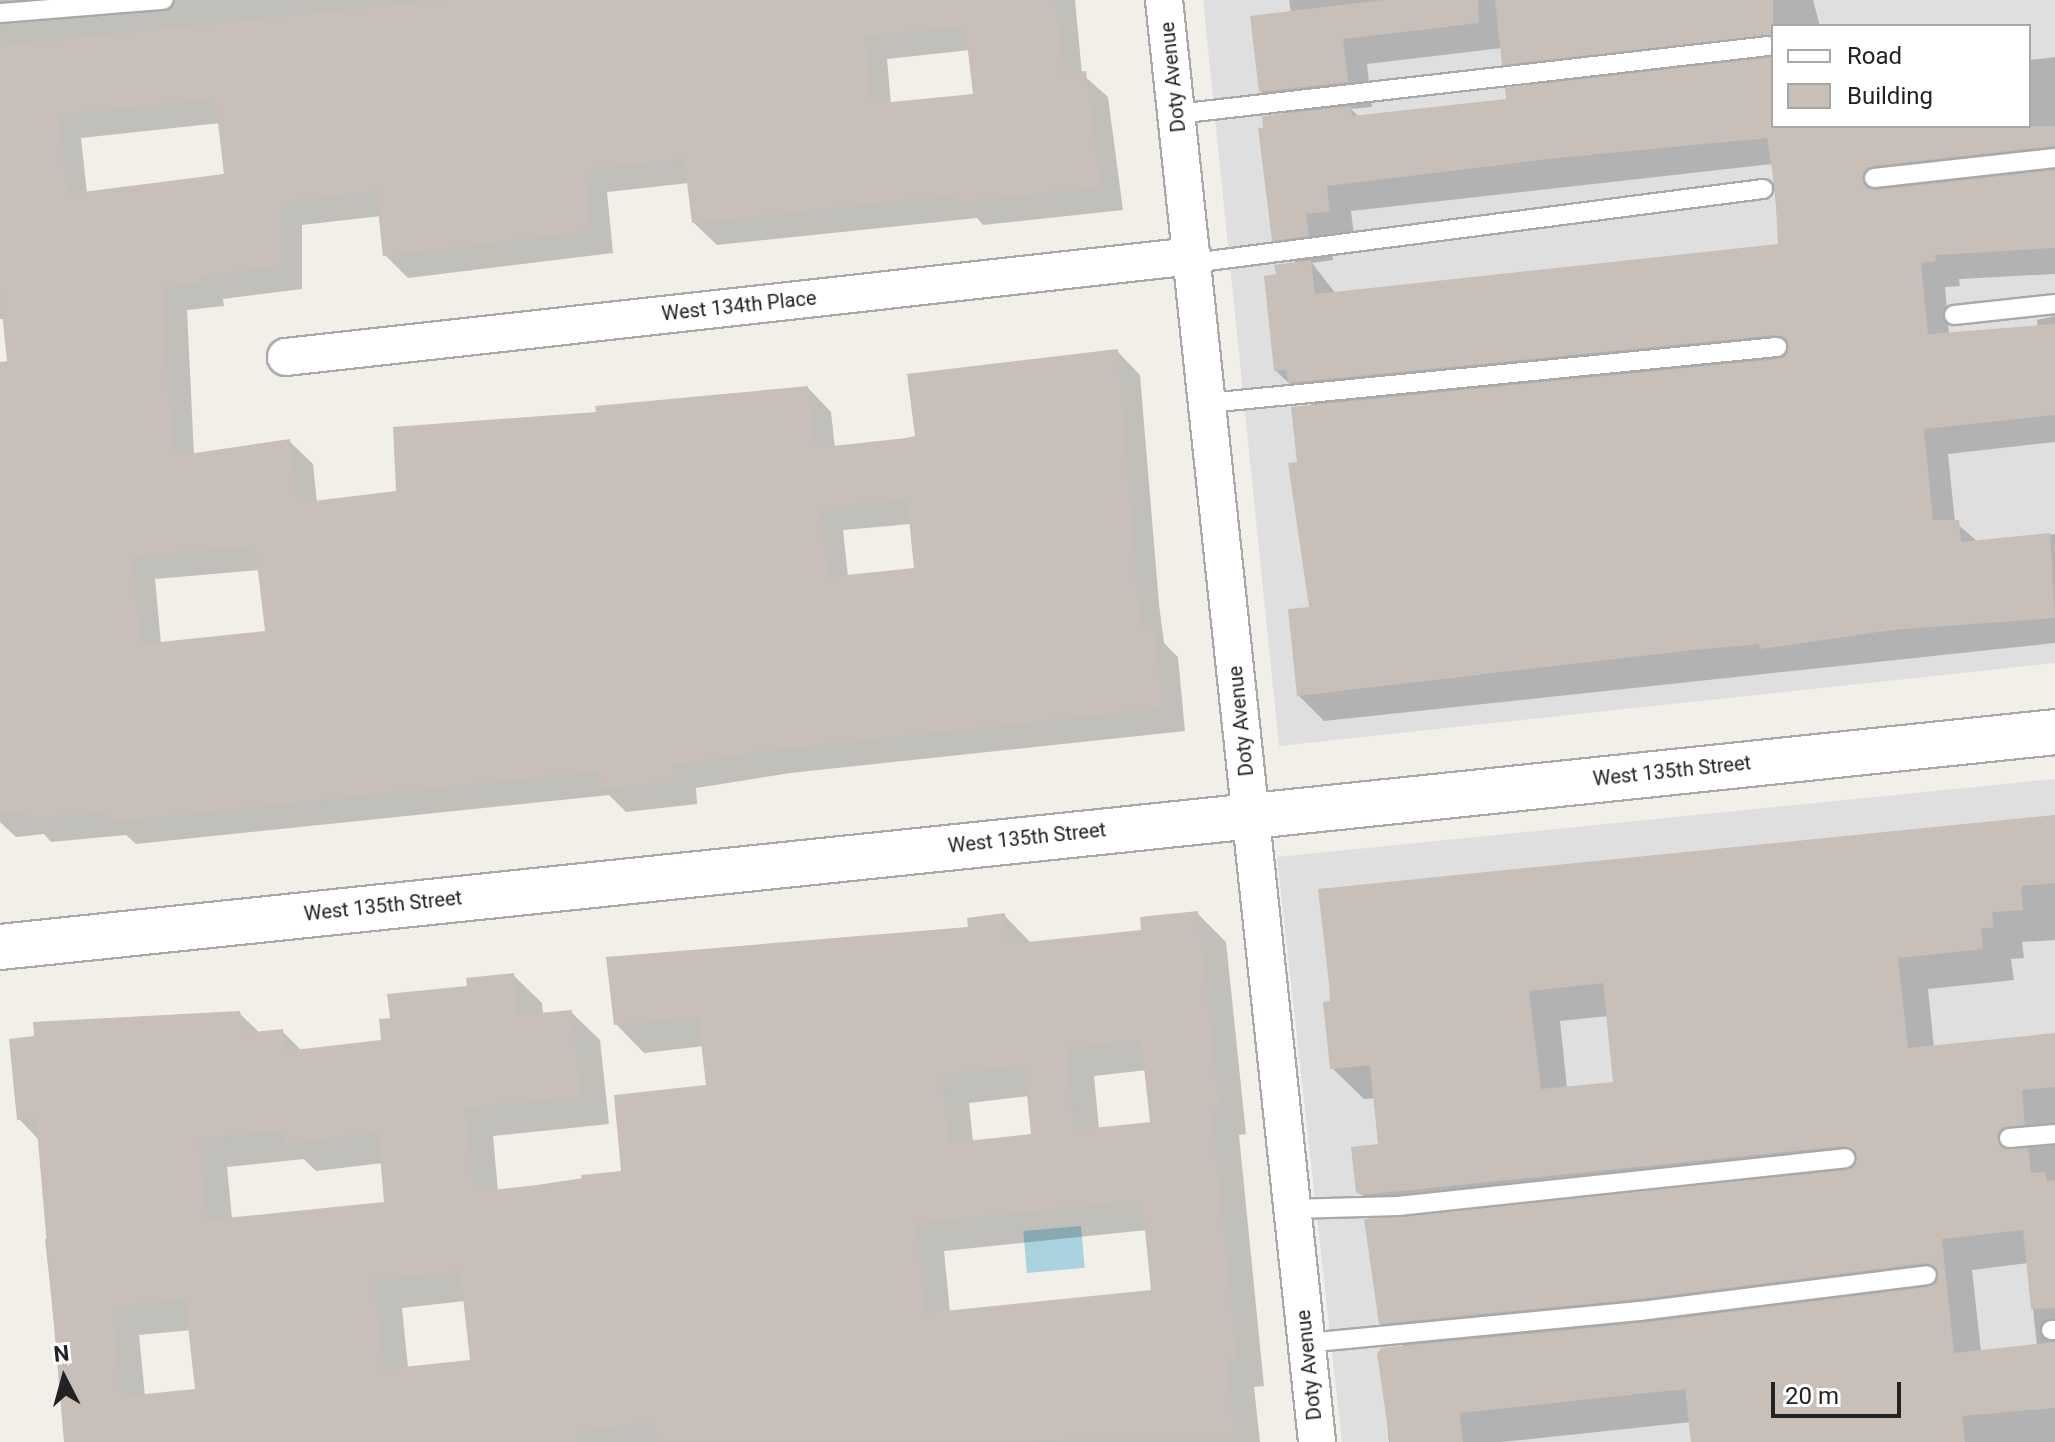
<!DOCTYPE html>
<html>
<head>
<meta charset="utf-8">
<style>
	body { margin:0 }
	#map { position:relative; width:2055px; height:1442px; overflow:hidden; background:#f2efe9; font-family:Roboto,sans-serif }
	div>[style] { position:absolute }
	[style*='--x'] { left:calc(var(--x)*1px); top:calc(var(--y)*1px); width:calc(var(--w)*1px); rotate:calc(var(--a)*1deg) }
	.residential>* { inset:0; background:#e0dfdf }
	.water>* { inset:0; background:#aad3df; transform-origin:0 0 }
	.shadow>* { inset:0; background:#0003 }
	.building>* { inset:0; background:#c7bfb8 }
	.roads { filter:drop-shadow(2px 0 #a9a9a9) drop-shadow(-2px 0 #a9a9a9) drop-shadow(0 2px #a9a9a9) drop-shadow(0 -2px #a9a9a9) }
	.service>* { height:18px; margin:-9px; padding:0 9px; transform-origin:9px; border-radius:9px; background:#fff }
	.minor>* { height:36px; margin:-18px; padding:0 18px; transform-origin:18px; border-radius:18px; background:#fff }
	.tertiary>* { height:44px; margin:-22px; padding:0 22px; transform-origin:22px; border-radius:22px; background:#fff }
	span { translate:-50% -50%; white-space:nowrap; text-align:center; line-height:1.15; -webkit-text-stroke:7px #fff; paint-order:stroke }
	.street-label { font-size:20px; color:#222 }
	.legend { position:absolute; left:1771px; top:24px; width:260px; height:104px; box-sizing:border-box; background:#fff; border:2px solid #a7a7a7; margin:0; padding:10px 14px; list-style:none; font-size:24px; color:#222 }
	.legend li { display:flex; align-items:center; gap:16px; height:40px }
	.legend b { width:40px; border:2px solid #a7a7a7 }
	.north { position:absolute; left:24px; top:1338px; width:80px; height:80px; -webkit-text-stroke:6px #fff; paint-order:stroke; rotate:354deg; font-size:22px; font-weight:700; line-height:32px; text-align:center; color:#222 }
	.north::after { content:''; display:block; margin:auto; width:28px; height:36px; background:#222; clip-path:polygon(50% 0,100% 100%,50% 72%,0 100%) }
	.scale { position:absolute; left:1771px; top:1382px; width:130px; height:36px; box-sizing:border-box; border:4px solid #222; border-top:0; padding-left:10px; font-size:24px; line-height:28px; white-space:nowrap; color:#222; -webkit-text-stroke:6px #fff; paint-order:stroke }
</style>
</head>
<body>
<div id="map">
	<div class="residential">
		<div style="clip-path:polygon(evenodd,1203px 0,2055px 0,2055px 663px,1279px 746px,1203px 0,1773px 26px,2029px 26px,2029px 126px,1773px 126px,1773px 26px)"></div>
		<div style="clip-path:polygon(2055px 779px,2055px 1442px,1342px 1442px,1277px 857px)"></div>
	</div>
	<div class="water">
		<div style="left:1081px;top:1226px;width:42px;height:58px;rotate:85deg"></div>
	</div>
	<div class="shadow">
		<div style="clip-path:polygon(evenodd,0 0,1075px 0,1082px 74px,1108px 97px,1123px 210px,983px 225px,977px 218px,717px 245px,693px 222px,689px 183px,607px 192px,613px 253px,408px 278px,385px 255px,381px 216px,302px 225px,302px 289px,223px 299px,224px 306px,187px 310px,194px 455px,289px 441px,313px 464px,317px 503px,399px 493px,598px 414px,808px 388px,831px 412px,835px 448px,906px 440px,1117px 351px,1140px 375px,1159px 604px,1164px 643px,1178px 657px,1185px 731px,790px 773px,696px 788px,697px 804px,626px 812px,609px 795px,136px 844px,126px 835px,51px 842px,44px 834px,16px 837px,0 822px,0 364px,9px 363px,5px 319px,0 319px,0 0,970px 50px,975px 95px,891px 104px,887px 59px,970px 50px,0 0,220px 123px,226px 176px,87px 194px,81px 138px,220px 123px,0 0,911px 524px,916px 569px,848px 577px,843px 530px,911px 524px,0 0,260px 570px,267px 633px,161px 644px,155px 579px,260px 570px)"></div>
		<div style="clip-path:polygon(evenodd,1289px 0,1813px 0,1820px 26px,1773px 26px,1773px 126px,2029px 126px,2029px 60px,2055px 57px,2055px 274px,1959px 279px,1960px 286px,1945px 287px,1949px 334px,2038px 327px,2037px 320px,2055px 316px,2055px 442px,1948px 454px,1955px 522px,1978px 542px,2055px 534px,2055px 643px,1324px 721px,1299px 696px,1311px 609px,1299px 464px,1314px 407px,1275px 370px,1297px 264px,1274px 240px,1285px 116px,1261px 92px,1291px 13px,1289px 0,1502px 48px,1504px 64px,1528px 88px,1508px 101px,1360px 118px,1351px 109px,1372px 107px,1367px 64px,1502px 48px,1289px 0,1772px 164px,1780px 246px,1336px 294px,1312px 263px,1333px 260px,1330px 238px,1354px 236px,1351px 211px,1772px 164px)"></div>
		<div style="clip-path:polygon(evenodd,2055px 815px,2055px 940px,2022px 942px,2024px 958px,2011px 959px,2014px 980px,1928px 989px,1934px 1048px,2055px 1035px,2055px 1442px,1693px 1442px,1691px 1422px,1502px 1442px,1389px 1442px,1380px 1355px,1405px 1348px,1380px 1323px,1386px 1219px,1358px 1191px,1380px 1146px,1375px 1098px,1364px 1099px,1332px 1068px,1325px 1004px,2055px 815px,1608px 1016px,1615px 1083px,1567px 1088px,1560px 1021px,1608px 1016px,2055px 815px,2028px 1263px,2037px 1346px,1981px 1352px,1972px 1270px,2028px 1263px)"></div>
		<div style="clip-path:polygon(evenodd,1197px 913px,1226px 942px,1246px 1134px,1239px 1135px,1264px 1386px,1254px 1387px,1260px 1442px,67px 1442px,45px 1239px,49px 1239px,40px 1141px,19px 1119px,239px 1013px,260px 1033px,282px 1031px,302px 1051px,383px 1041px,392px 1020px,513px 975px,542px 1003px,543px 1015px,571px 1012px,600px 1040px,609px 1124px,493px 1136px,498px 1191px,623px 1172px,708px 1087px,704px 1046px,644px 1053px,616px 1024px,970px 929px,1004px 915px,1032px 944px,1143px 932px,1197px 913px,1147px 1070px,1152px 1124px,1099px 1129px,1094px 1076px,1147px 1070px,1197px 913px,1029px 1096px,1033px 1136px,973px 1142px,969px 1103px,1029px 1096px,1197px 913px,304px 1159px,316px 1171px,383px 1163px,387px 1204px,232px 1219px,227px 1167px,304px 1159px,1197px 913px,1147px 1230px,1154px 1292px,950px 1312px,944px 1251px,1147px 1230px,1197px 913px,465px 1301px,472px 1362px,408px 1368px,402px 1308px,465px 1301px,1197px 913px,191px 1330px,197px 1391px,145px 1396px,139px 1335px,191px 1330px)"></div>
	</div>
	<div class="building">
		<div style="clip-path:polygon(evenodd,441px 0,1055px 0,1064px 74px,1086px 71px,1101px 187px,958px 202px,957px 195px,692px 223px,684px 159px,585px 169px,591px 231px,383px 256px,376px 191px,280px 202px,280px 266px,201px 276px,201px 283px,165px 287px,165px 361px,175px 456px,290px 439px,297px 503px,396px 491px,393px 427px,596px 412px,595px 406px,808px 386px,815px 448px,906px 438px,915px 436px,907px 374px,1118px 349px,1136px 579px,1143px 632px,1155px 631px,1163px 708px,765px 751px,673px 765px,675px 782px,601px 789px,599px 771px,110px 822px,109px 812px,26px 819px,25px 811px,0 814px,0 362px,7px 361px,0 293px,0 46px,441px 0,965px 26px,973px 94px,871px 104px,865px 36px,965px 26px,441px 0,215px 98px,224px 174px,67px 194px,59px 115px,215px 98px,441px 0,907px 500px,914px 568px,828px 577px,821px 507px,907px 500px,441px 0,255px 546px,265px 631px,141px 644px,132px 556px,255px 546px)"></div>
		<div style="clip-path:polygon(1384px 0,1478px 0,1479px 23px,1343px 39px,1348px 82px,1259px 92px,1250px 16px)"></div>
		<div style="clip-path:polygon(1495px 0,1773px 0,1773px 35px,1502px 65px)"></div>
		<div style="clip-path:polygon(1773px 57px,1773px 126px,2055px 126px,2055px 146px,1873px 166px,1862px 179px,1875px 190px,2055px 170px,2055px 248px,1935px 255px,1936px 261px,1921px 263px,1928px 334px,2055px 324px,2055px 415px,1924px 429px,1933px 520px,1959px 520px,1961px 542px,2050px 533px,2055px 618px,1892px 630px,1760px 649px,1759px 644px,1684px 651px,1297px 696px,1288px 609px,1309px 607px,1288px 463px,1297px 462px,1291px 407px,1778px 359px,1789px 347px,1776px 335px,1288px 383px,1286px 370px,1274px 371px,1264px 276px,1276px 274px,1274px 265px,1311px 260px,1315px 294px,1778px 244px,1775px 188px,1767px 138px,1557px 158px,1327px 186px,1330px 211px,1306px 214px,1309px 236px,1272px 241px,1258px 128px,1263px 128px,1262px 116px,1351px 106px,1352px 116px,1506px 99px,1505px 88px)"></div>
		<div style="clip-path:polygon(evenodd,2055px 815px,2055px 883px,2021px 886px,2023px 910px,1992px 912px,1994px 927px,1981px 929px,1983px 949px,1898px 958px,1908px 1048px,2055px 1033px,2055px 1087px,2022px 1090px,2025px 1125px,2003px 1128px,1997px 1138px,2005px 1149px,2028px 1148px,2031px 1173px,2045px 1172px,2047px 1181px,2055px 1180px,2055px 1308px,2031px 1309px,2023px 1230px,1942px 1239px,1954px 1353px,2055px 1342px,2055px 1408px,1962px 1416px,1965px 1442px,1691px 1442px,1685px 1389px,1460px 1413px,1463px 1442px,1390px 1442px,1377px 1354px,1381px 1348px,1641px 1323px,1928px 1287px,1939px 1273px,1926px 1263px,1639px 1299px,1379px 1324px,1364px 1219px,1846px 1170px,1857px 1156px,1844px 1146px,1361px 1195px,1356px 1192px,1351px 1147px,1378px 1144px,1370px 1065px,1330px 1069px,1323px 1002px,1330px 1001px,1329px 984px,1318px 889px,2055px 815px,1603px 983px,1613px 1082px,1541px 1089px,1529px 991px,1603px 983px)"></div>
		<div style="clip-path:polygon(evenodd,1198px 911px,1219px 1106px,1211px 1107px,1237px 1358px,1227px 1359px,1235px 1439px,657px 1442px,655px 1422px,576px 1432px,577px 1442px,64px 1442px,36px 1118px,17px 1120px,9px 1039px,34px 1036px,33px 1022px,240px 1011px,243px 1033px,283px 1029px,285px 1051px,381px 1040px,379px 1019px,390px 1018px,387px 994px,467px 986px,466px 978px,514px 973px,518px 1015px,572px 1010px,581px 1096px,465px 1108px,474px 1192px,582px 1180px,581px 1175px,621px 1171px,614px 1095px,706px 1085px,698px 1016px,614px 1025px,606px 957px,968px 927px,967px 918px,1005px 913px,1008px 944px,1141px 930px,1140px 917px,1198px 911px,1141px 1040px,1150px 1122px,1074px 1130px,1066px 1048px,1141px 1040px,1198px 911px,1024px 1065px,1031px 1134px,949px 1143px,942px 1075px,1024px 1065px,1198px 911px,284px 1130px,286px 1144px,378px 1132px,384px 1202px,207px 1220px,199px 1139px,284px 1130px,1198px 911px,1142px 1200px,1151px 1290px,925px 1313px,916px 1223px,1142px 1200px,1198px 911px,460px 1271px,470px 1360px,384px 1369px,374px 1280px,460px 1271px,1198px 911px,185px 1299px,195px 1389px,126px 1396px,126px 1390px,120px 1390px,112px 1307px,185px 1299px)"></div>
	</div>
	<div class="roads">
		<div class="service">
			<div style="--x:0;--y:13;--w:164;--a:-4.6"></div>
			<div style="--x:1177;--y:114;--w:595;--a:-6.56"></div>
			<div style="--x:1874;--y:178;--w:182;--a:-6.3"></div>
			<div style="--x:1193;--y:263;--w:575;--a:-7.4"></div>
			<div style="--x:1954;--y:315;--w:102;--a:-6.2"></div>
			<div style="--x:1208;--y:403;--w:572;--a:-5.62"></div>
			<div style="--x:2009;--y:1138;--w:46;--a:-5"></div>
			<div style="--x:1292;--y:1209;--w:106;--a:-1.6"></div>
			<div style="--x:1398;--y:1206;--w:450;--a:-6.1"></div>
			<div style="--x:2051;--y:1330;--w:4;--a:0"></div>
			<div style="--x:1306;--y:1343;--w:336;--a:-5.5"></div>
			<div style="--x:1640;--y:1311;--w:289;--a:-7.1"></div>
		</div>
		<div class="minor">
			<div style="--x:1164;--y:0;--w:1450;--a:83.94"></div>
			<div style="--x:286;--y:357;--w:912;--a:-6.36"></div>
		</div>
		<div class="tertiary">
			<div style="--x:0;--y:947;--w:2066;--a:-5.97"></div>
		</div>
	</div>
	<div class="street-label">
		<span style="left:1173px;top:77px;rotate:-96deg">Doty Avenue</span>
		<span style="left:739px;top:306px;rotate:-6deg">West 134th Place</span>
		<span style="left:1241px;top:721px;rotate:-96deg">Doty Avenue</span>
		<span style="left:1672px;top:771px;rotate:-6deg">West 135th Street</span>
		<span style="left:1027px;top:838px;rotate:-6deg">West 135th Street</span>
		<span style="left:383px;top:906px;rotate:-6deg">West 135th Street</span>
		<span style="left:1309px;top:1365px;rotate:-96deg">Doty Avenue</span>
	</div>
	<ul class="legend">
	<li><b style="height:10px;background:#fff"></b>Road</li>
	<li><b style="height:22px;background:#c7bfb8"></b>Building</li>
	</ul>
	<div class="north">N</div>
	<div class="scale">20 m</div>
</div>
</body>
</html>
